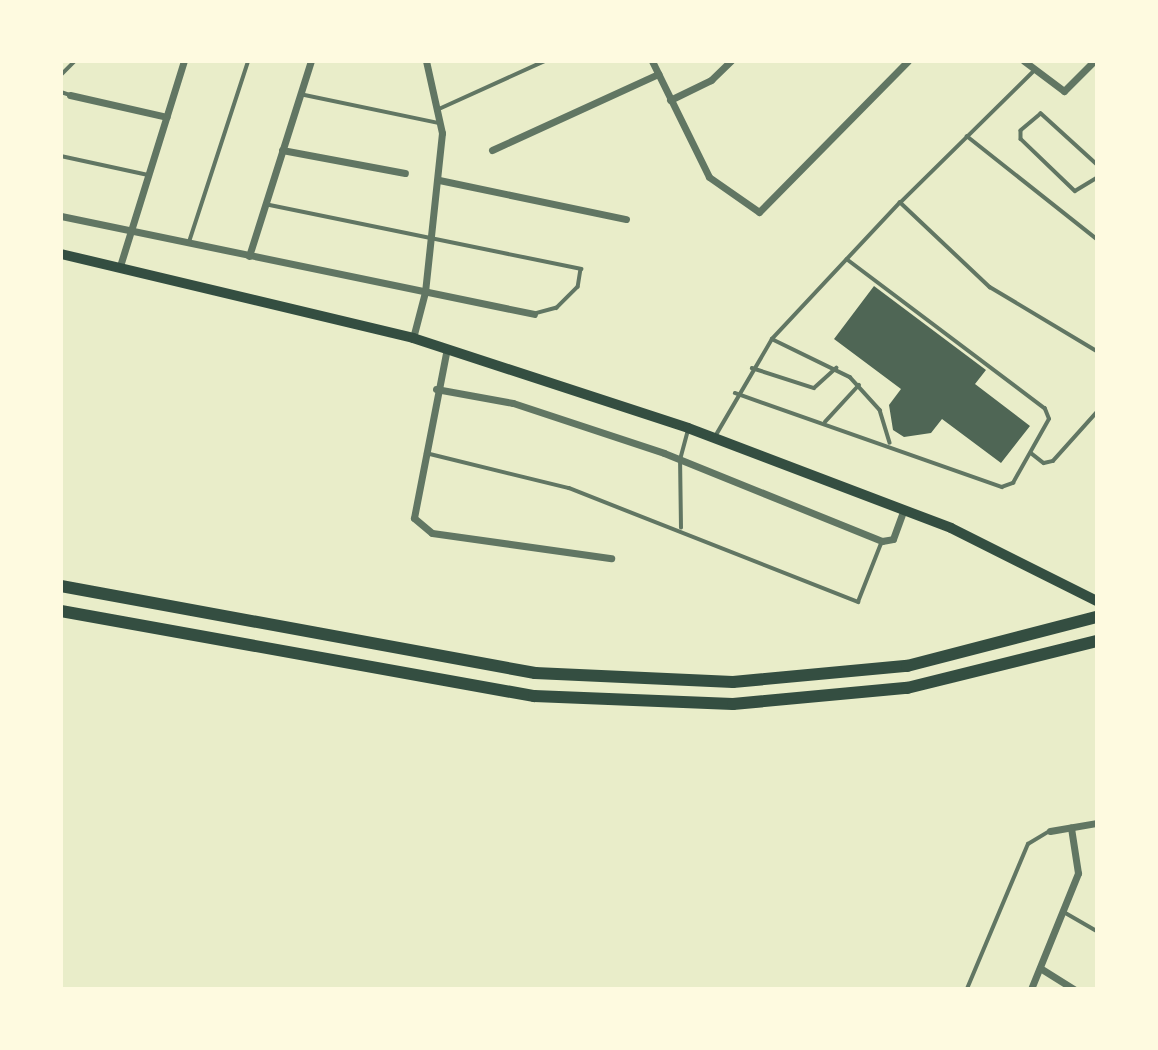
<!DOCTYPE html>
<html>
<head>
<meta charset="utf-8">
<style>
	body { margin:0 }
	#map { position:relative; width:1158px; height:1050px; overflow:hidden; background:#e9edc9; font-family:"Work Sans",sans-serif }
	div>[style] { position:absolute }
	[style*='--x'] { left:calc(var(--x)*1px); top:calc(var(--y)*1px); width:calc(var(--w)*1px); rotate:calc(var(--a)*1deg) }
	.building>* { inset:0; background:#4f6655 }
	.service>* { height:3.5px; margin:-1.75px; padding:0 1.75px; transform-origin:1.75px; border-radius:1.75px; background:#617663 }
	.minor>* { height:7px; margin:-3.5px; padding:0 3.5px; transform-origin:3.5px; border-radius:3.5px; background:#617663 }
	.secondary>* { height:10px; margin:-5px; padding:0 5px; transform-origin:5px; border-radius:5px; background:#344e41 }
	.motorway>* { height:12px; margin:-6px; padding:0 6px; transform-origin:6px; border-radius:6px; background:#344e41 }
	span { translate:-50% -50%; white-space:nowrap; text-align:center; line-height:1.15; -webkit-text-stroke:5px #fefae0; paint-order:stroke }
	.frame { position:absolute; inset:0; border:63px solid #fefae0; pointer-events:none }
</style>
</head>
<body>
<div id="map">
	<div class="building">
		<div style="clip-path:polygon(874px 286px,986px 370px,975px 384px,1030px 426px,1001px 463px,942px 419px,931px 433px,904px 437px,893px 430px,889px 405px,901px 389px,834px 339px)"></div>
	</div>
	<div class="service">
		<div style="--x:61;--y:75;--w:20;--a:-45"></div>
		<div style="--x:61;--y:92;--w:9;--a:18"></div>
		<div style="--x:300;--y:94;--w:142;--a:11.8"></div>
		<div style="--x:439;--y:109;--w:116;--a:-24.4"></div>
		<div style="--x:967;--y:136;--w:166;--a:38.4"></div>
		<div style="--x:61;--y:156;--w:89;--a:12.3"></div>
		<div style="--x:1097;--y:165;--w:76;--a:-137.7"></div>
		<div style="--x:1041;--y:114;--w:26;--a:140"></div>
		<div style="--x:1021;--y:131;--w:8;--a:90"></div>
		<div style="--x:1021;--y:139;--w:75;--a:43.9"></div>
		<div style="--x:1075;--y:191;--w:26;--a:-31"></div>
		<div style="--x:901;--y:202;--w:187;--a:-44.6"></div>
		<div style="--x:265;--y:204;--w:323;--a:11.6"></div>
		<div style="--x:581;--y:269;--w:18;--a:99"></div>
		<div style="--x:578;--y:287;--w:30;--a:135"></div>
		<div style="--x:557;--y:308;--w:24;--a:165"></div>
		<div style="--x:189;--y:242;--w:190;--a:-71.9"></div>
		<div style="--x:772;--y:339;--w:87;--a:26"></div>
		<div style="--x:850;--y:377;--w:45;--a:47.7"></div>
		<div style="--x:880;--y:410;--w:34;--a:73"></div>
		<div style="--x:752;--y:368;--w:65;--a:17.9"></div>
		<div style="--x:814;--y:388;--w:30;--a:-42"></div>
		<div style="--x:735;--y:393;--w:283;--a:19.4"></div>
		<div style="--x:1002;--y:487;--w:12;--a:-20"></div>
		<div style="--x:1013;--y:483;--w:73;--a:-60.6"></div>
		<div style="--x:1049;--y:419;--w:11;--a:-112"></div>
		<div style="--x:1045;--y:409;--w:248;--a:-143"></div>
		<div style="--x:825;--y:422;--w:50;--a:-47.4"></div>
		<div style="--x:716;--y:435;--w:111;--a:-59.7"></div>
		<div style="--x:772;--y:339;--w:187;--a:-46.9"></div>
		<div style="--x:900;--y:202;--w:124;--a:43.4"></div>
		<div style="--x:990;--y:287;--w:125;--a:30.9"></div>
		<div style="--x:426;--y:453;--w:147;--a:13.8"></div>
		<div style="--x:569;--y:488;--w:311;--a:21.5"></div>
		<div style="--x:858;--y:602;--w:66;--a:-68.5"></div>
		<div style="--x:1031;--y:453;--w:16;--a:38"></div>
		<div style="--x:1044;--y:463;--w:9;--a:-13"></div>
		<div style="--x:1053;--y:461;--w:66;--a:-48.1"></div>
		<div style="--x:681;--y:528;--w:68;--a:-90.8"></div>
		<div style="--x:680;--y:460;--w:31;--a:-75"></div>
		<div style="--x:1064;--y:912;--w:38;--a:30"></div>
		<div style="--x:967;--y:989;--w:157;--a:-67.2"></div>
		<div style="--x:1028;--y:844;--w:23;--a:-31"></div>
	</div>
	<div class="minor">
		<div style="--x:652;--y:61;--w:129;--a:63.8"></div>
		<div style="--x:709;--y:177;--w:61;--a:35"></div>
		<div style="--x:759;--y:212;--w:212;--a:-45.4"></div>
		<div style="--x:1024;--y:61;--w:50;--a:36.9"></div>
		<div style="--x:1064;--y:91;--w:42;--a:-45"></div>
		<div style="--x:70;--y:95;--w:99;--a:12.8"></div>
		<div style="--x:670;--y:100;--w:46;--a:-26"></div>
		<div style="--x:711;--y:80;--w:28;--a:-44"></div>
		<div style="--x:282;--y:150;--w:125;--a:10.6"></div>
		<div style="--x:492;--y:150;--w:183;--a:-24.6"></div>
		<div style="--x:439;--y:180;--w:191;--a:11.8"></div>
		<div style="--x:61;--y:216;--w:483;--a:11.7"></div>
		<div style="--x:249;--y:256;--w:205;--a:-72.4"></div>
		<div style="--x:120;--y:266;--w:215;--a:-72.7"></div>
		<div style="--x:413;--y:338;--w:48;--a:-75.4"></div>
		<div style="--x:425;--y:292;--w:160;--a:-83.9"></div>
		<div style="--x:442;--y:133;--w:74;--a:-102.5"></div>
		<div style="--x:447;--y:348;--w:173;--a:101"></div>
		<div style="--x:414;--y:518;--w:23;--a:40"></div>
		<div style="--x:432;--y:533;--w:181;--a:8"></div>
		<div style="--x:436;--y:389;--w:78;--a:10.3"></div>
		<div style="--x:513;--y:403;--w:159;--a:18.3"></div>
		<div style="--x:664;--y:453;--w:235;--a:22"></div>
		<div style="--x:882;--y:541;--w:11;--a:-10"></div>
		<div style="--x:893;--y:539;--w:32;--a:-70"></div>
		<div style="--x:1050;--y:831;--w:48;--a:-9.7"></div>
		<div style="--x:1040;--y:968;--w:40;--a:32"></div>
		<div style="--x:1031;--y:989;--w:125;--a:-67.9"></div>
		<div style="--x:1078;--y:873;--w:46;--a:-98.8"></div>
	</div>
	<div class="secondary">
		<div style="--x:61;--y:254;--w:362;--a:13.4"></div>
		<div style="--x:413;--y:338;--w:289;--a:18.1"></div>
		<div style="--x:688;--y:428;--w:281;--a:20.8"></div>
		<div style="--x:951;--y:528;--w:163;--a:26.6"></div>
	</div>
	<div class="motorway">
		<div style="--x:61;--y:586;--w:482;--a:10.4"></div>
		<div style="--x:535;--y:673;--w:198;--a:2.6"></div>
		<div style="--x:733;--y:682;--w:175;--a:-5.3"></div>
		<div style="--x:907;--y:666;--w:196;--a:-14.5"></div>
		<div style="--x:61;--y:611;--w:481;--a:10.2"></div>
		<div style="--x:534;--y:696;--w:199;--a:2.3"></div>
		<div style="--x:733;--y:704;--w:175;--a:-5.3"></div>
		<div style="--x:907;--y:688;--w:196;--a:-13.9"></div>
	</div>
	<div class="frame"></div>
</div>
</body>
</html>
